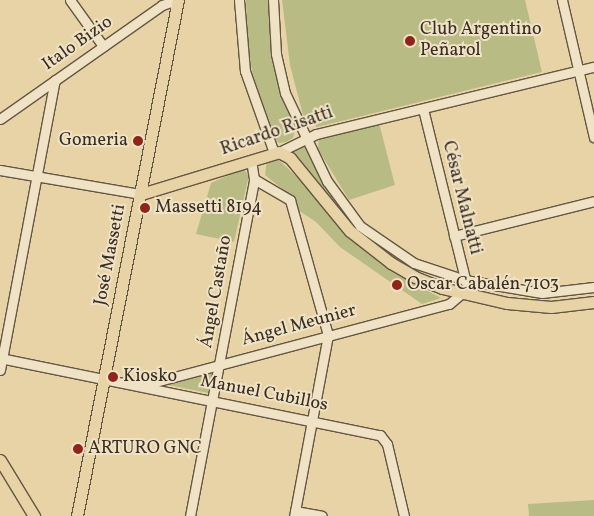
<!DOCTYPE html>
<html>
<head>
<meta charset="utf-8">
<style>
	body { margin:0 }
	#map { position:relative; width:594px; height:516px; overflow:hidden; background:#e7d3a6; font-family:Vollkorn,serif }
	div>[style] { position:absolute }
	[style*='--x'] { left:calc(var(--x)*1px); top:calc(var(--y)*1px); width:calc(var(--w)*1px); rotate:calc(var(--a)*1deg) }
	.green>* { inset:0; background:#b9bb84 }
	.roads { filter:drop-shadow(1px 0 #645644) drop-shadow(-1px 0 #645644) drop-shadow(0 1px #645644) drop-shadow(0 -1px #645644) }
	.minor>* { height:9px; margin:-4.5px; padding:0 4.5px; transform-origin:4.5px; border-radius:4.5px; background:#efe2c5 }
	.major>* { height:11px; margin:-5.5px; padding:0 5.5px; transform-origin:5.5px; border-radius:5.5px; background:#e7d3a6 }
	.dots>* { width:14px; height:14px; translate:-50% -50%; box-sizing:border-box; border:2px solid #efe2c5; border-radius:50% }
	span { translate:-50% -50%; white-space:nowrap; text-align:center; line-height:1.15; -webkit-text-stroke:4px #efe2c5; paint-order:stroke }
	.poi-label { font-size:18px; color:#392d24 }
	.left { translate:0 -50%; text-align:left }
	.right { translate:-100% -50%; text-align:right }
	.street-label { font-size:18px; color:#392d24 }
</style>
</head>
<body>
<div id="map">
	<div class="green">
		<div style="clip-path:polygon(246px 0,270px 0,286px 103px,295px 130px,293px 138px,286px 142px,279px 143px,272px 136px,254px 85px,247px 36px)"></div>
		<div style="clip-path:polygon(282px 0,525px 0,542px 72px,317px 127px,304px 119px,290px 65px)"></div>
		<div style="clip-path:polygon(379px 123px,395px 185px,349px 200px,318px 149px,319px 138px)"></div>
		<div style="clip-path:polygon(304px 146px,350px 217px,396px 253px,394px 257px,348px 220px,288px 150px)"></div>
		<div style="clip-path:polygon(278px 159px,400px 276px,441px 298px,422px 304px,340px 247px,316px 222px,298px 210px,296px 200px,265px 175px,267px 160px)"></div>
		<div style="clip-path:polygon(243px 169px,249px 175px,234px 242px,196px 234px,211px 183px)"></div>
		<div style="clip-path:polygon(213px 369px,208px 393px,159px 383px)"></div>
		<div style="clip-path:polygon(594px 500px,594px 516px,529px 516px,528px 504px)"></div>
	</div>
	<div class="roads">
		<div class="minor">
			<div style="--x:70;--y:0;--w:57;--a:54.3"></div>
			<div style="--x:239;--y:0;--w:71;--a:85.2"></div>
			<div style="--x:245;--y:71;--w:87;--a:70.5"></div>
			<div style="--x:273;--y:0;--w:54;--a:86.8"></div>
			<div style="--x:276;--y:54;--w:40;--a:77"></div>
			<div style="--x:285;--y:93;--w:98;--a:64.5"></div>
			<div style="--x:327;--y:181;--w:56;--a:53.7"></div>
			<div style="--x:360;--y:226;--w:65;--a:34.4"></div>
			<div style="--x:414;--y:263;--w:54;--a:18.4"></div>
			<div style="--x:465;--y:280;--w:78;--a:9.6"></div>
			<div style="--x:542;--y:293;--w:52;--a:-6.6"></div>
			<div style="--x:562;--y:0;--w:141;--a:76.9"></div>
			<div style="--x:423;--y:109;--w:179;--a:76.1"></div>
			<div style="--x:0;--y:119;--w:198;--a:-35.1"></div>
			<div style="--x:162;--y:5;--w:16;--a:-18"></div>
			<div style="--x:279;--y:152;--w:41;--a:-25.9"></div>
			<div style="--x:316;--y:134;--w:286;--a:-13.6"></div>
			<div style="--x:0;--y:170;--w:143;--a:9.7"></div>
			<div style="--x:254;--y:179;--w:42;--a:30.3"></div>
			<div style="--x:290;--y:200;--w:140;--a:74.3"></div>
			<div style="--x:328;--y:335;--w:184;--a:100.6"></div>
			<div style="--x:454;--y:236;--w:144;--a:-14"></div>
			<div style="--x:0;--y:358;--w:388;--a:11.5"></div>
			<div style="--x:380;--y:435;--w:11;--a:52"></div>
			<div style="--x:387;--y:444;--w:74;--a:76.7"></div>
			<div style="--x:0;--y:370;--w:295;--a:-79.3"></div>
			<div style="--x:144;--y:385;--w:316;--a:-14.9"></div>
			<div style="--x:449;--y:304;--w:17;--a:-40"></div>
			<div style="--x:295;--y:511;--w:27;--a:10"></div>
			<div style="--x:190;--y:516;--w:343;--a:-79.2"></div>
			<div style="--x:254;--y:179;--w:18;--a:-99"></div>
		</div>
		<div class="major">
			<div style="--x:141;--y:194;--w:144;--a:-16.9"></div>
			<div style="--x:279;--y:152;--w:13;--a:29"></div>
			<div style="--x:290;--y:158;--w:94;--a:50.6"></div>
			<div style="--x:350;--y:231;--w:52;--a:38"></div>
			<div style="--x:391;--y:263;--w:28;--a:30"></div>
			<div style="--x:415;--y:277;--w:29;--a:22"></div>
			<div style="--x:442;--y:288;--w:67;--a:13"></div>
			<div style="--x:507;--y:303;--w:44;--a:5.2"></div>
			<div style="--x:551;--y:307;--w:43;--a:-6.6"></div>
			<div style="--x:0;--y:460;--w:66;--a:58.7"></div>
			<div style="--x:77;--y:516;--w:526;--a:-78.93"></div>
		</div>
	</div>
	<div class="dots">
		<div style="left:410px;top:41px;background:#8f2418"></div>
		<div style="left:138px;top:141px;background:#8f2418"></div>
		<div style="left:145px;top:208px;background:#8f2418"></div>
		<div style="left:397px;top:285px;background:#8f2418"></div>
		<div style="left:113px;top:377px;background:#8f2418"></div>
		<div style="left:78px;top:449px;background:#8f2418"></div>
	</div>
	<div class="poi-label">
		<span class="left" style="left:420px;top:41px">Club Argentino<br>Peñarol</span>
		<span class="right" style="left:128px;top:141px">Gomeria</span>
		<span class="left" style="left:155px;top:208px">Massetti 8194</span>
		<span class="left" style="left:407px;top:285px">Oscar Cabalén 7103</span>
		<span class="left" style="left:123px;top:377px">Kiosko</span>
		<span class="left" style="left:88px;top:449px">ARTURO GNC</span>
	</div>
	<div class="street-label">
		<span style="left:78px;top:44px;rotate:-35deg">Italo Bizio</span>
		<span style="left:277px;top:132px;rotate:-19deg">Ricardo Risatti</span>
		<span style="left:461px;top:198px;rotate:76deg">César Malnatti</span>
		<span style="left:111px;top:255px;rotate:-79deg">José Massetti</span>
		<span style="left:217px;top:292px;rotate:-80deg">Ángel Castaño</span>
		<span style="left:299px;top:326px;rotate:-15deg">Ángel Meunier</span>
		<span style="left:264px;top:394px;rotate:11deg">Manuel Cubillos</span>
	</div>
</div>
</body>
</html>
